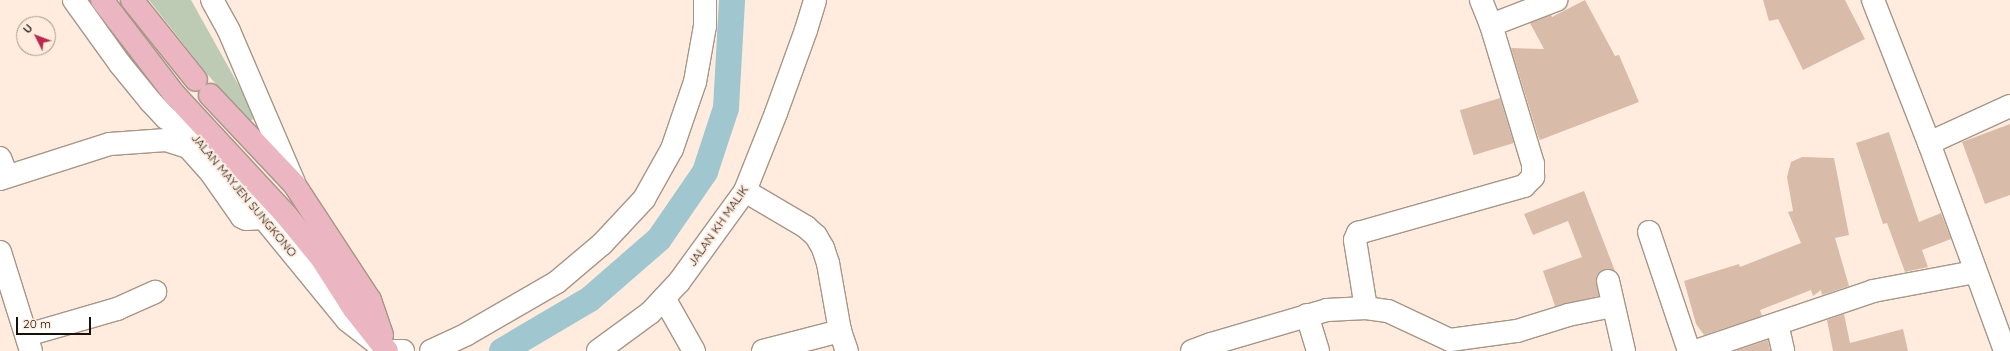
<!DOCTYPE html>
<html>
<head>
<meta charset="utf-8">
<style>
	body { margin:0 }
	#map { position:relative; width:2010px; height:351px; overflow:hidden; background:#ffecde; font-family:Quicksand,sans-serif }
	div>[style] { position:absolute }
	[style*='--x'] { left:calc(var(--x)*1px); top:calc(var(--y)*1px); width:calc(var(--w)*1px); rotate:calc(var(--a)*1deg) }
	.green>* { inset:0; background:#bdcbb5 }
	.canal>* { height:26px; margin:-13px; padding:0 13px; transform-origin:13px; border-radius:13px; background:#a0c6cf }
	.building>* { inset:0; background:#d9bbaa; transform-origin:0 0 }
	.roads { filter:drop-shadow(1px 0 #a69688) drop-shadow(-1px 0 #a69688) drop-shadow(0 1px #a69688) drop-shadow(0 -1px #a69688) }
	.street>* { height:22px; margin:-11px; padding:0 11px; transform-origin:11px; border-radius:11px; background:#fff }
	.secondary>* { height:22px; margin:-11px; padding:0 11px; transform-origin:11px; border-radius:11px; background:#fff }
	.primary>* { height:22px; margin:-11px; padding:0 11px; transform-origin:11px; border-radius:11px; background:#ebb6c1 }
	span { translate:-50% -50%; white-space:nowrap; text-align:center; line-height:1.15; -webkit-text-stroke:4px #ffecde; paint-order:stroke }
	.street-label { font-size:12px; color:#17110c }
	.north { position:absolute; left:16px; top:16px; width:40px; height:40px; box-sizing:border-box; background:#ffecde; border:1px solid #a2948a; border-radius:50%; rotate:312deg; font-size:11px; font-weight:700; line-height:16px; text-align:center; color:#17110c }
	.north::after { content:''; display:block; margin:auto; width:14px; height:18px; background:#ba294e; clip-path:polygon(50% 0,100% 100%,50% 72%,0 100%) }
	.scale { position:absolute; left:16px; top:317px; width:75px; height:18px; box-sizing:border-box; border:2px solid #17110c; border-top:0; padding-left:5px; font-size:12px; line-height:14px; white-space:nowrap; color:#17110c; -webkit-text-stroke:3px #ffecde; paint-order:stroke }
</style>
</head>
<body>
<div id="map">
	<div class="green">
		<div style="clip-path:polygon(149px 0,191px 0,253px 111px,255px 118px,250px 121px,245px 118px,203px 69px)"></div>
	</div>
	<div class="canal">
		<div style="--x:502;--y:351;--w:102;--a:-30.6"></div>
		<div style="--x:590;--y:299;--w:91;--a:-41"></div>
		<div style="--x:659;--y:239;--w:81;--a:-55.5"></div>
		<div style="--x:705;--y:172;--w:67;--a:-71.8"></div>
		<div style="--x:726;--y:108;--w:108;--a:-86.8"></div>
	</div>
	<div class="building">
		<div style="clip-path:polygon(1585px 0,1615px 56px,1619px 55px,1639px 102px,1540px 140px,1538px 136px,1511px 48px,1544px 49px,1530px 23px,1551px 15px,1552px 17px)"></div>
		<div style="clip-path:polygon(1763px 0,1845px 0,1865px 39px,1803px 70px,1778px 19px,1769px 21px)"></div>
		<div style="left:1500px;top:98px;width:47px;height:42px;rotate:73deg"></div>
		<div style="clip-path:polygon(2010px 124px,2010px 195px,1985px 204px,1962px 142px)"></div>
		<div style="clip-path:polygon(1889px 132px,1919px 222px,1941px 213px,1951px 239px,1922px 250px,1928px 267px,1905px 272px,1887px 223px,1883px 224px,1856px 143px)"></div>
		<div style="clip-path:polygon(1802px 157px,1834px 158px,1849px 235px,1835px 238px,1849px 286px,1822px 295px,1821px 290px,1813px 296px,1811px 290px,1760px 310px,1762px 316px,1704px 335px,1696px 324px,1684px 281px,1739px 264px,1740px 267px,1801px 243px,1788px 212px,1793px 211px,1787px 177px,1791px 162px)"></div>
		<div style="clip-path:polygon(1584px 191px,1615px 271px,1606px 269px,1599px 272px,1596px 277px,1596px 283px,1599px 296px,1555px 306px,1543px 271px,1582px 257px,1568px 221px,1533px 235px,1524px 214px)"></div>
		<div style="clip-path:polygon(1844px 314px,1850px 343px,1903px 329px,1908px 351px,1833px 351px,1827px 320px)"></div>
		<div style="clip-path:polygon(1768px 340px,1770px 351px,1735px 351px)"></div>
	</div>
	<div class="roads">
		<div class="street">
			<div style="--x:74;--y:0;--w:79;--a:54.3"></div>
			<div style="--x:120;--y:64;--w:49;--a:50.8"></div>
			<div style="--x:151;--y:102;--w:22;--a:47"></div>
			<div style="--x:166;--y:118;--w:32;--a:28"></div>
			<div style="--x:194;--y:133;--w:242;--a:50.7"></div>
			<div style="--x:347;--y:320;--w:37;--a:38"></div>
			<div style="--x:212;--y:0;--w:35;--a:61"></div>
			<div style="--x:229;--y:31;--w:165;--a:66.8"></div>
			<div style="--x:1873;--y:0;--w:154;--a:68.6"></div>
			<div style="--x:1929;--y:143;--w:221;--a:69.9"></div>
			<div style="--x:1491;--y:25;--w:70;--a:-21"></div>
			<div style="--x:1929;--y:143;--w:89;--a:-24.6"></div>
			<div style="--x:0;--y:158;--w:19;--a:69"></div>
			<div style="--x:0;--y:179;--w:115;--a:-17.7"></div>
			<div style="--x:110;--y:144;--w:56;--a:-4.1"></div>
			<div style="--x:166;--y:140;--w:23;--a:18"></div>
			<div style="--x:188;--y:147;--w:31;--a:48"></div>
			<div style="--x:209;--y:170;--w:57;--a:54.9"></div>
			<div style="--x:242;--y:217;--w:4;--a:27"></div>
			<div style="--x:246;--y:219;--w:18;--a:-3"></div>
			<div style="--x:745;--y:191;--w:71;--a:30.5"></div>
			<div style="--x:806;--y:227;--w:13;--a:42"></div>
			<div style="--x:816;--y:236;--w:14;--a:60"></div>
			<div style="--x:823;--y:248;--w:16;--a:72"></div>
			<div style="--x:828;--y:263;--w:69;--a:80"></div>
			<div style="--x:840;--y:331;--w:21;--a:71"></div>
			<div style="--x:1649;--y:232;--w:126;--a:71.4"></div>
			<div style="--x:0;--y:252;--w:104;--a:72.6"></div>
			<div style="--x:1608;--y:281;--w:72;--a:77.1"></div>
			<div style="--x:664;--y:298;--w:61;--a:60.5"></div>
			<div style="--x:1366;--y:308;--w:69;--a:-99.2"></div>
			<div style="--x:1355;--y:240;--w:8;--a:-67"></div>
			<div style="--x:1358;--y:233;--w:173;--a:-15.8"></div>
			<div style="--x:1524;--y:186;--w:13;--a:-45"></div>
			<div style="--x:1533;--y:177;--w:13;--a:-90"></div>
			<div style="--x:1533;--y:164;--w:145;--a:-106.8"></div>
			<div style="--x:1491;--y:25;--w:27;--a:-112"></div>
			<div style="--x:1307;--y:315;--w:38;--a:73"></div>
			<div style="--x:1777;--y:324;--w:28;--a:77"></div>
			<div style="--x:27;--y:335;--w:94;--a:-16.1"></div>
			<div style="--x:117;--y:309;--w:42;--a:-24.1"></div>
			<div style="--x:388;--y:351;--w:15;--a:0"></div>
			<div style="--x:431;--y:351;--w:40;--a:-25"></div>
			<div style="--x:467;--y:334;--w:104;--a:-30"></div>
			<div style="--x:557;--y:282;--w:59;--a:-40.2"></div>
			<div style="--x:602;--y:244;--w:62;--a:-47"></div>
			<div style="--x:644;--y:199;--w:57;--a:-60.8"></div>
			<div style="--x:672;--y:149;--w:71;--a:-71.1"></div>
			<div style="--x:695;--y:82;--w:57;--a:-79.9"></div>
			<div style="--x:705;--y:26;--w:26;--a:-90"></div>
			<div style="--x:763;--y:351;--w:80;--a:-14.6"></div>
			<div style="--x:1192;--y:351;--w:20;--a:-20"></div>
			<div style="--x:1211;--y:344;--w:121;--a:-16.3"></div>
			<div style="--x:1327;--y:310;--w:39;--a:-3"></div>
			<div style="--x:1366;--y:308;--w:22;--a:8"></div>
			<div style="--x:1388;--y:311;--w:68;--a:25.1"></div>
			<div style="--x:1450;--y:340;--w:68;--a:-7.7"></div>
			<div style="--x:1517;--y:331;--w:53;--a:-17.4"></div>
			<div style="--x:1568;--y:315;--w:45;--a:-11.6"></div>
			<div style="--x:1696;--y:351;--w:187;--a:-18.7"></div>
			<div style="--x:1873;--y:291;--w:104;--a:-10.6"></div>
		</div>
		<div class="secondary">
			<div style="--x:598;--y:351;--w:64;--a:-36.2"></div>
			<div style="--x:650;--y:313;--w:42;--a:-46.9"></div>
			<div style="--x:679;--y:282;--w:112;--a:-54"></div>
			<div style="--x:745;--y:191;--w:84;--a:-68.3"></div>
			<div style="--x:776;--y:113;--w:88;--a:-70.1"></div>
			<div style="--x:806;--y:30;--w:31;--a:-73"></div>
		</div>
		<div class="primary">
			<div style="--x:102;--y:0;--w:118;--a:52.5"></div>
			<div style="--x:174;--y:94;--w:165;--a:47.2"></div>
			<div style="--x:286;--y:215;--w:57;--a:50.7"></div>
			<div style="--x:322;--y:259;--w:59;--a:57.4"></div>
			<div style="--x:354;--y:309;--w:53;--a:51.8"></div>
			<div style="--x:132;--y:0;--w:102;--a:51.3"></div>
			<div style="--x:210;--y:95;--w:122;--a:46.7"></div>
			<div style="--x:294;--y:184;--w:139;--a:56.8"></div>
			<div style="--x:370;--y:300;--w:37;--a:71"></div>
		</div>
	</div>
	<div class="street-label">
		<span style="left:244px;top:195px;rotate:50deg">JALAN MAYJEN SUNGKONO</span>
		<span style="left:718px;top:226px;rotate:-55deg">JALAN KH MALIK</span>
	</div>
	<div class="north">U</div>
	<div class="scale">20 m</div>
</div>
</body>
</html>
